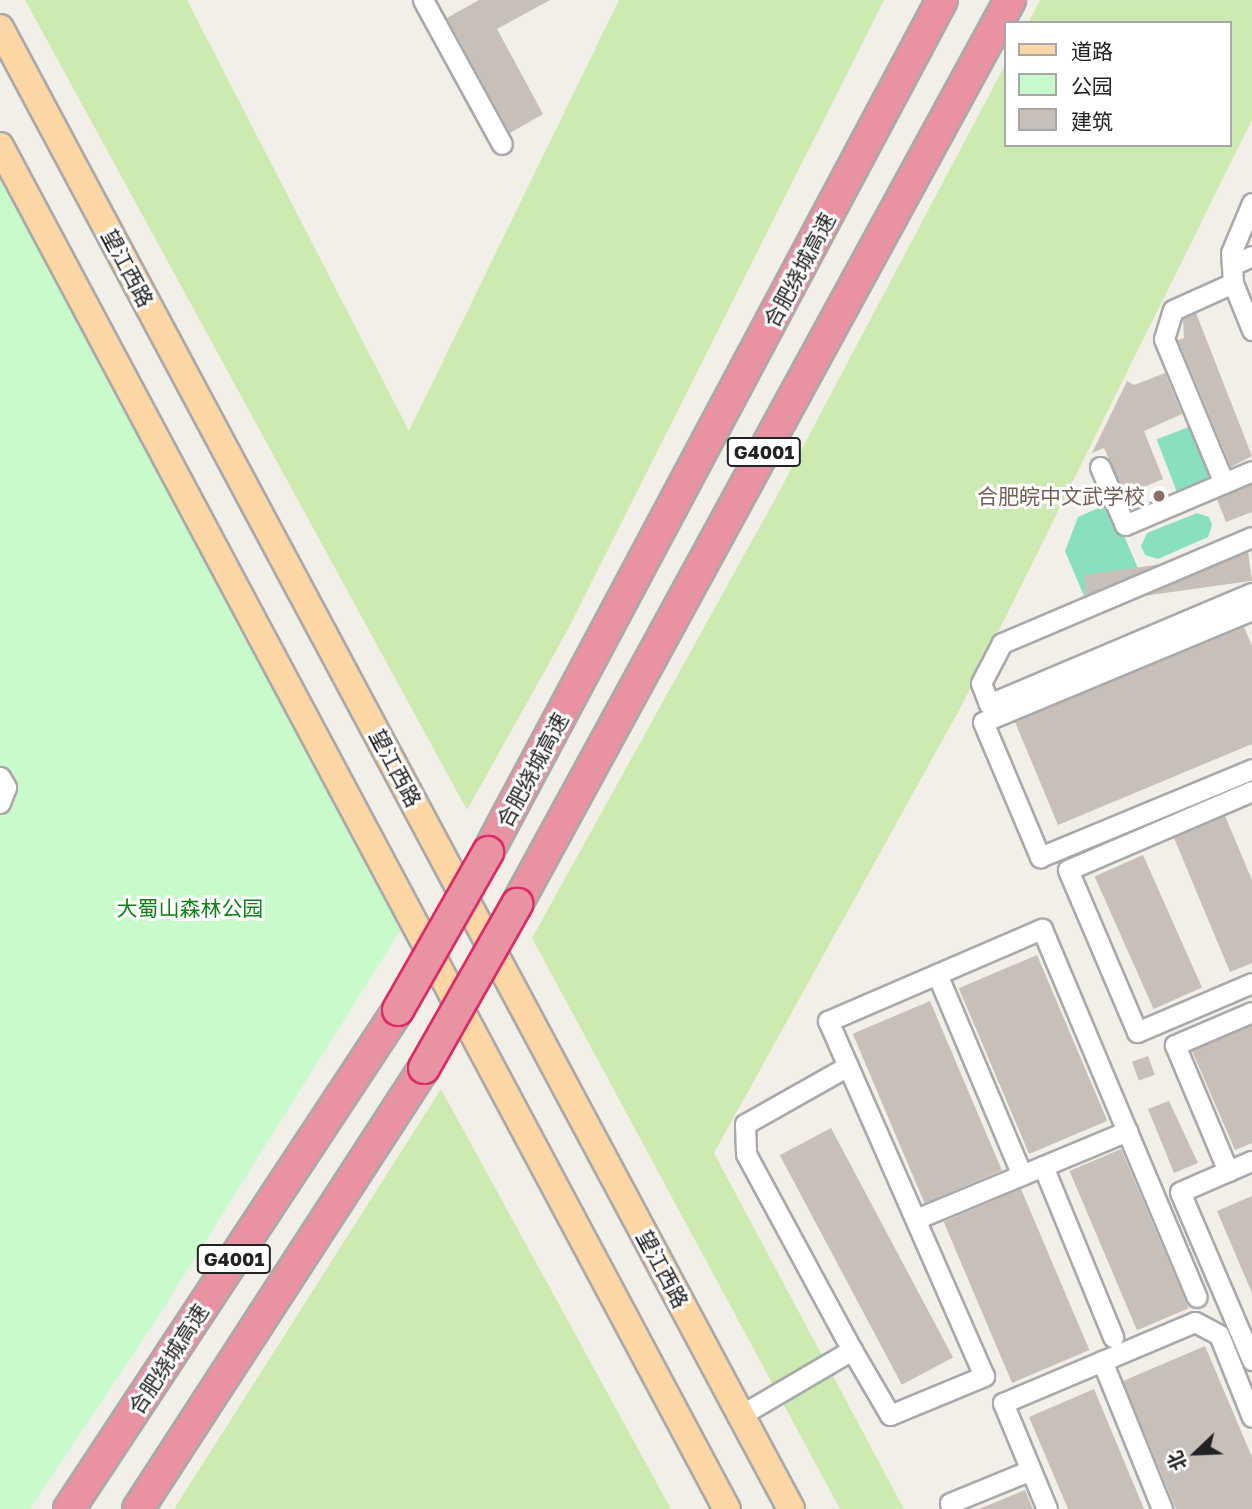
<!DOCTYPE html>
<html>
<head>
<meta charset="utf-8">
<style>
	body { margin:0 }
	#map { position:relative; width:1252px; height:1509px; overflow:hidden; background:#f2efe9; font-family:"Golos Text","Noto Sans SC",sans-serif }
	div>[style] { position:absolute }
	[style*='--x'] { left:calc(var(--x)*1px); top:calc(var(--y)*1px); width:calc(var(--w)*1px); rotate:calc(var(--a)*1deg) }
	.grass>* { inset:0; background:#cdebb0 }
	.park>* { inset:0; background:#c8facc }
	.pitch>* { inset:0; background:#88e0be; transform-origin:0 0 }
	.building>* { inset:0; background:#c7bfb8; transform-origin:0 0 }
	.roads { filter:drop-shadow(2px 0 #a9a9a9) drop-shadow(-2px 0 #a9a9a9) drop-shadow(0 2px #a9a9a9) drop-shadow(0 -2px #a9a9a9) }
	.minor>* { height:19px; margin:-9.5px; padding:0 9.5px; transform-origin:9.5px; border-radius:9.5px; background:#fff }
	.major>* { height:26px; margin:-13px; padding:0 13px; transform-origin:13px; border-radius:13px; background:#fcd6a4 }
	.highway>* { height:30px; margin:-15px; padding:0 15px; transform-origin:15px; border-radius:15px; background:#e892a2 }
	.bridges { filter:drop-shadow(2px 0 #dc2a67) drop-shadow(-2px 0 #dc2a67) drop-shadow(0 2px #dc2a67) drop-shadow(0 -2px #dc2a67) }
	.highway-bridge>* { height:30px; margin:-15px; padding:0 15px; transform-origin:15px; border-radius:15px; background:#e892a2 }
	.dots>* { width:19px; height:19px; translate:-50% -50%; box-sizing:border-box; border:4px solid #fff; border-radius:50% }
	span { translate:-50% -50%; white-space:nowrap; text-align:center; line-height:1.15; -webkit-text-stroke:6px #fff; paint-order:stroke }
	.shield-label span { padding:2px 5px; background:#fff; border:2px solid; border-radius:5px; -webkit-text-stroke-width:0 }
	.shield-label { font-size:19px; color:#222; font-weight:700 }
	.street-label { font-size:21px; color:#222 }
	.education-label { font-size:21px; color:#785e54 }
	.right { translate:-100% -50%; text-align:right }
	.park-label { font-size:21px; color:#0c8416 }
	.legend { position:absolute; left:1004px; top:21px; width:228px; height:126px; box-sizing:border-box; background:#fff; border:2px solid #a7a7a7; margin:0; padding:9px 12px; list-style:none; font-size:21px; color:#222 }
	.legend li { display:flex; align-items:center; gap:14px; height:35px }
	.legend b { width:35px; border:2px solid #a7a7a7 }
	.north { position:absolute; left:1161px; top:1418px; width:70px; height:70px; -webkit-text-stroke:5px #fff; paint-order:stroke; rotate:247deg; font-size:19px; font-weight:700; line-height:28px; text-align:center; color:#222 }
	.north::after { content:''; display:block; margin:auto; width:24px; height:32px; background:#222; clip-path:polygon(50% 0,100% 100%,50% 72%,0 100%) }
</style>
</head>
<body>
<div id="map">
	<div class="grass">
		<div style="clip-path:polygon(25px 0,187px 0,409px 431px,619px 0,884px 0,566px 633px,467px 810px)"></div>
		<div style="clip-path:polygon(1040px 0,1252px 0,1252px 120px,963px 703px,714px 1153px,904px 1509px,840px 1509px,532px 938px,779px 492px,1005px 65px,1005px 145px,1229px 145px,1229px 23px,1028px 23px)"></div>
		<div style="clip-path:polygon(441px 1089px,671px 1509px,174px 1509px)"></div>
	</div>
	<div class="park">
		<div style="clip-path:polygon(0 146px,410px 915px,153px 1325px,30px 1509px,0 1509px)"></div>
	</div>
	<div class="pitch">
		<div style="left:1194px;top:425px;width:60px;height:40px;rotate:69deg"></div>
		<div style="clip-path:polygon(1110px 503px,1140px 573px,1084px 596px,1065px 551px,1078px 517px)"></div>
		<div style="clip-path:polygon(1197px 513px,1209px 517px,1212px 525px,1208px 537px,1158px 559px,1145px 555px,1141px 546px,1147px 533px)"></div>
	</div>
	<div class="building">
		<div style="clip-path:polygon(479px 0,550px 0,497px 29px,543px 114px,510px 133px,447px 18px)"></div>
		<div style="clip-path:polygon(1196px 313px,1252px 456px,1231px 467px,1178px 340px,1184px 338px,1183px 319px)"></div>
		<div style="clip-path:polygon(1165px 373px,1182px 414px,1144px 431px,1163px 479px,1125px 495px,1104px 448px,1092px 453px,1127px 381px,1134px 385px)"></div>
		<div style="clip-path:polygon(1252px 484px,1252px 512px,1226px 522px,1217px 499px)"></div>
		<div style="left:1248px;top:552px;width:29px;height:166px;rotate:82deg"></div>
		<div style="clip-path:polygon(1244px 627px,1252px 646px,1252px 744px,1058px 825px,1015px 722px)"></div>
		<div style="clip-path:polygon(1225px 816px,1252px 880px,1252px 963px,1230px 972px,1174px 838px)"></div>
		<div style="left:1143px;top:855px;width:145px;height:53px;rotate:66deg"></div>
		<div style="left:1037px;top:955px;width:180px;height:85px;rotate:67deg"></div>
		<div style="left:930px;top:1001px;width:184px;height:84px;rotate:67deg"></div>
		<div style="clip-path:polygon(1252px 1025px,1252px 1143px,1235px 1150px,1192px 1051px)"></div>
		<div style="left:1148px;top:1056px;width:20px;height:17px;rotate:70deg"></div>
		<div style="clip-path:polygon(1169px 1101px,1198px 1163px,1174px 1173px,1148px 1109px)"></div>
		<div style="left:831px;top:1128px;width:260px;height:58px;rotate:62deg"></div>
		<div style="left:1121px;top:1149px;width:173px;height:56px;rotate:67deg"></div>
		<div style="left:1021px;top:1189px;width:175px;height:84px;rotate:67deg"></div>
		<div style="clip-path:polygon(1252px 1196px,1252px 1293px,1217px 1211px)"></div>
		<div style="clip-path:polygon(1205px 1346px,1252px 1457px,1252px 1509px,1176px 1509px,1123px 1381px)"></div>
		<div style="clip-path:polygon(1094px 1389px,1144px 1509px,1068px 1509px,1029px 1417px)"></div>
		<div style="clip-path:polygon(1025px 1490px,1033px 1509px,979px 1509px)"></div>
	</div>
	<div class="roads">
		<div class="minor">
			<div style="--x:423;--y:0;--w:164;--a:61.3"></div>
			<div style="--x:1252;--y:203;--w:54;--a:112.8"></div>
			<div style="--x:1231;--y:253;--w:30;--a:86"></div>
			<div style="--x:1233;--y:283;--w:51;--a:68"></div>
			<div style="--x:1232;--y:265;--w:22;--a:-24"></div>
			<div style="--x:1100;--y:467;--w:63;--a:66.7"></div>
			<div style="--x:1125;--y:525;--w:108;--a:-23"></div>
			<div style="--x:1224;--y:483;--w:156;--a:-112.6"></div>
			<div style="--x:1164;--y:339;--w:30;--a:-73"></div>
			<div style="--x:1173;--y:310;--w:66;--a:-24.2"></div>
			<div style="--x:1224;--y:483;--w:30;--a:-23"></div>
			<div style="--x:1252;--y:537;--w:272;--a:157"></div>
			<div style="--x:1002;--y:643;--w:45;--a:117.7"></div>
			<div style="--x:981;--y:683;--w:22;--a:69"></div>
			<div style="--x:989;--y:704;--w:285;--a:-22.9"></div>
			<div style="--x:1252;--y:610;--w:291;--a:157.4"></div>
			<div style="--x:983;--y:722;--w:147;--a:67.1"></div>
			<div style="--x:1040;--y:857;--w:230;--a:-22.5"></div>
			<div style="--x:0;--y:777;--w:12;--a:59"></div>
			<div style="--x:6;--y:787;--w:17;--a:111"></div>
			<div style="--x:1252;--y:791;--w:200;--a:156.8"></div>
			<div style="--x:1068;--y:870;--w:176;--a:66.9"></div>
			<div style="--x:1137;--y:1032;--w:125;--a:-23.1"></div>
			<div style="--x:937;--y:974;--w:218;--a:67.1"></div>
			<div style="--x:1252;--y:1012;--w:84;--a:156.8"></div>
			<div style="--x:1175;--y:1045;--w:137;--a:67.2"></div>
			<div style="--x:1228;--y:1171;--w:26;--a:-23"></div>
			<div style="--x:848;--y:1066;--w:118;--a:150.6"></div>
			<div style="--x:745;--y:1124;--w:30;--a:88"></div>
			<div style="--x:746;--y:1154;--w:223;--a:61.6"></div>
			<div style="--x:1043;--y:1166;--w:185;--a:67.7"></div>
			<div style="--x:1228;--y:1171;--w:52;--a:156.4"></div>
			<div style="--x:1180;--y:1192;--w:183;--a:66.8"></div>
			<div style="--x:916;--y:1219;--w:229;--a:-22.6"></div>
			<div style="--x:1102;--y:1361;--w:160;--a:67.9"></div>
			<div style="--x:741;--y:1415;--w:129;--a:-30.4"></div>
			<div style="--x:852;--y:1350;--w:75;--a:59.7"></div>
			<div style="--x:890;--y:1415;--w:102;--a:-22.5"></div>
			<div style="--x:984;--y:1376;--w:388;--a:-113.7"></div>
			<div style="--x:828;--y:1021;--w:233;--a:-23.3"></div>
			<div style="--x:1042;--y:929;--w:399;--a:67.2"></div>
			<div style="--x:952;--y:1509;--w:6;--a:-108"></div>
			<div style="--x:950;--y:1503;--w:87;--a:-22.2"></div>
			<div style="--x:1047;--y:1509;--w:115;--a:-112.5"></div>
			<div style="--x:1003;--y:1403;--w:208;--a:-22.9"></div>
			<div style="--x:1195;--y:1322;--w:27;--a:28"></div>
			<div style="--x:1219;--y:1335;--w:88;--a:68.1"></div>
		</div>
		<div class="major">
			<div style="--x:0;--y:28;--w:1679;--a:61.89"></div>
			<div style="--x:0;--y:146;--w:1545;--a:61.93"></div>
		</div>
		<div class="highway">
			<div style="--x:488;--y:852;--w:965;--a:-61.95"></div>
			<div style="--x:517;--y:904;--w:1030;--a:-61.39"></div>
			<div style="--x:69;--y:1509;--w:598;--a:-56.6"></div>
			<div style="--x:138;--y:1509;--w:526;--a:-57.04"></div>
		</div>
	</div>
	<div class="bridges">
		<div class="highway-bridge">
			<div style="--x:398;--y:1010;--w:182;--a:-60.3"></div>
			<div style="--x:424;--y:1068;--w:189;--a:-60.4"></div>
		</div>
	</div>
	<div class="dots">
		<div style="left:1159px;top:496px;background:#8d6e63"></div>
	</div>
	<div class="shield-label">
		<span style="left:764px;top:452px">G4001</span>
		<span style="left:234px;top:1259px">G4001</span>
	</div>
	<div class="street-label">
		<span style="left:128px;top:268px;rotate:62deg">望江西路</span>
		<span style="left:799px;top:270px;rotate:-62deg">合肥绕城高速</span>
		<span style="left:396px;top:768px;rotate:62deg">望江西路</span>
		<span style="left:532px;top:770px;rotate:-62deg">合肥绕城高速</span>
		<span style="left:663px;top:1269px;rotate:62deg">望江西路</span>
		<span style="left:168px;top:1359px;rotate:-57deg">合肥绕城高速</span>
	</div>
	<div class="education-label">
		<span class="right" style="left:1145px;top:496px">合肥皖中文武学校</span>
	</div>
	<div class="park-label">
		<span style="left:190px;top:908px">大蜀山森林公园</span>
	</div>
	<ul class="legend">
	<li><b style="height:9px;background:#fcd6a4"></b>道路</li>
	<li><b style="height:19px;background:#c8facc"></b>公园</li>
	<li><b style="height:19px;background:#c7bfb8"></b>建筑</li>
	</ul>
	<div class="north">北</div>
</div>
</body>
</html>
